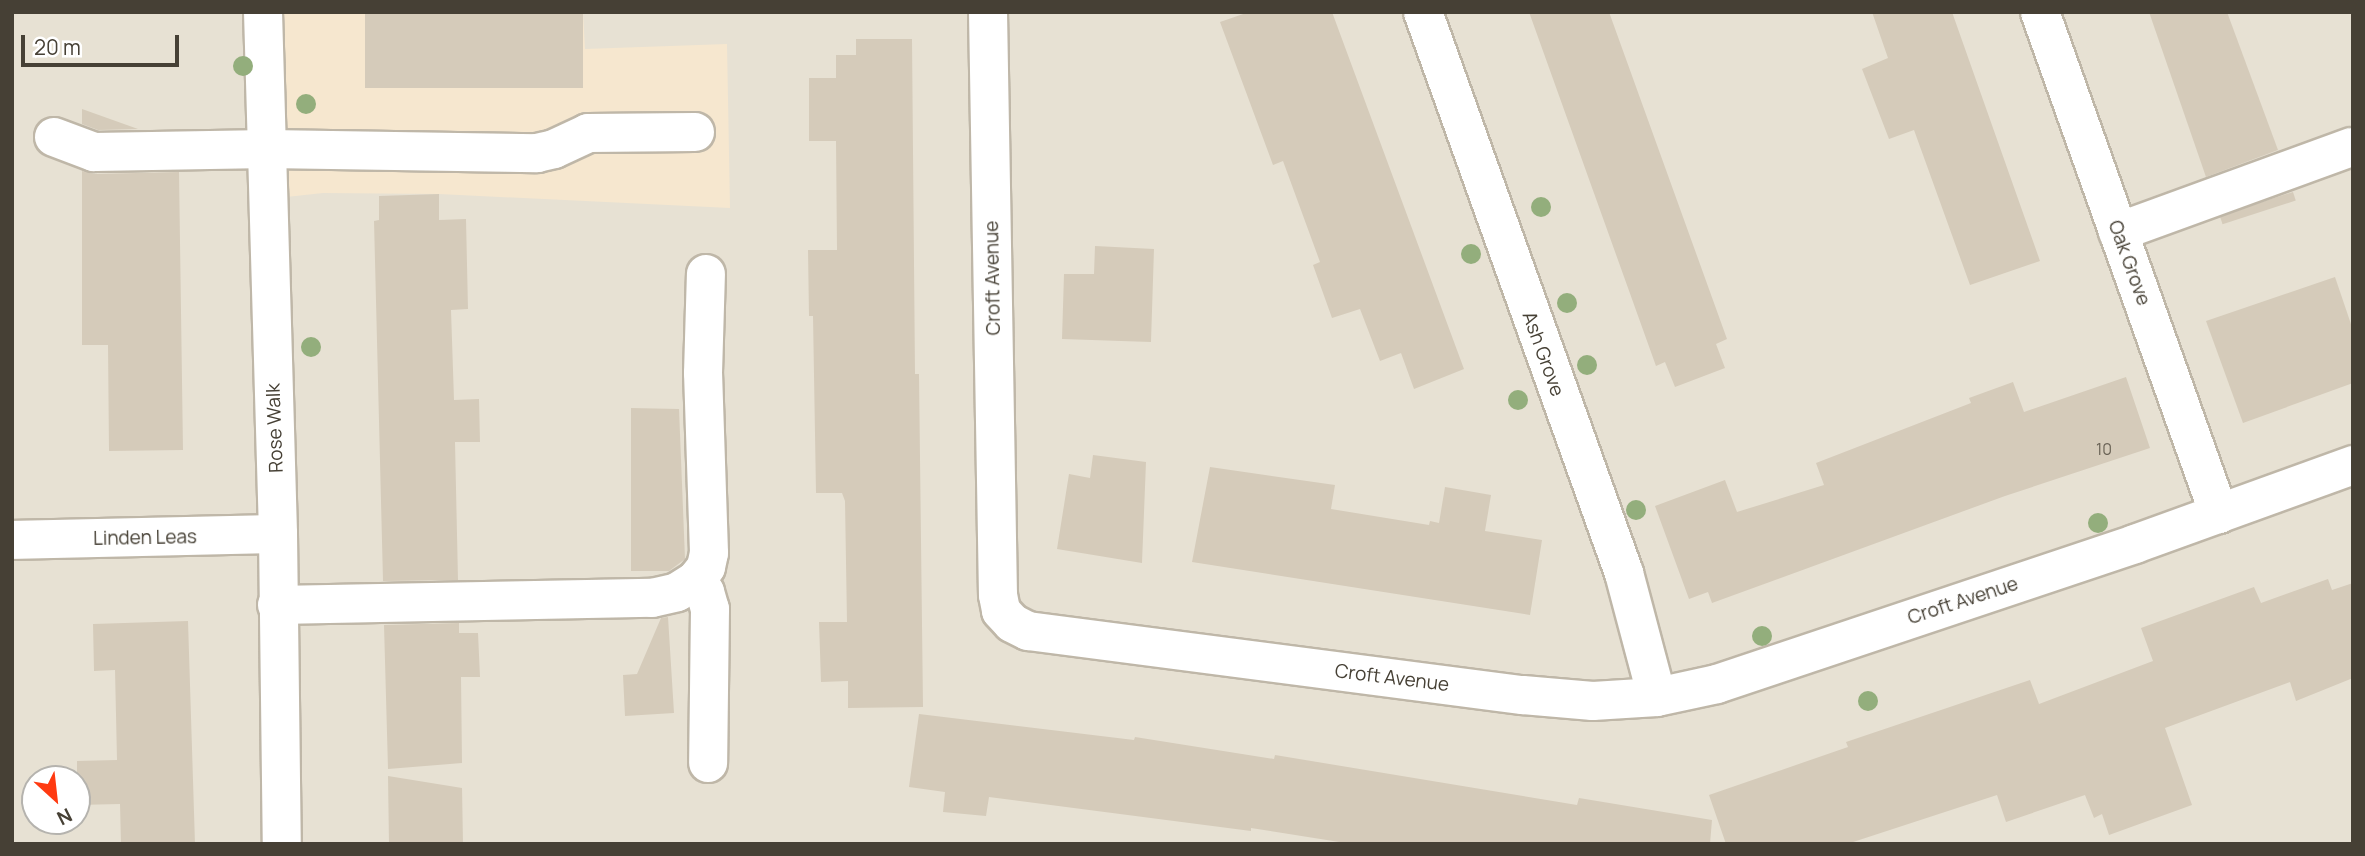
<!DOCTYPE html>
<html>
<head>
<meta charset="utf-8">
<style>
	body { margin:0 }
	#map { position:relative; width:2365px; height:856px; overflow:hidden; background:#f3efe5; font-family:Manrope,sans-serif }
	div>[style] { position:absolute }
	[style*='--x'] { left:calc(var(--x)*1px); top:calc(var(--y)*1px); width:calc(var(--w)*1px); rotate:calc(var(--a)*1deg) }
	.residential>* { inset:0; background:#e7e1d3 }
	.commercial>* { inset:0; background:#f6e7cf }
	.building>* { inset:0; background:#d5cbba; transform-origin:0 0 }
	.roads { filter:drop-shadow(2px 0 #bfb7a8) drop-shadow(-2px 0 #bfb7a8) drop-shadow(0 2px #bfb7a8) drop-shadow(0 -2px #bfb7a8) }
	.minor>* { height:38px; margin:-19px; padding:0 19px; transform-origin:19px; border-radius:19px; background:#fff }
	.trees>* { width:20px; height:20px; margin:-10px; border-radius:50%; background:#93ae7c }
	span { translate:-50% -50%; white-space:nowrap; text-align:center; line-height:1.15; -webkit-text-stroke:6px #fff; paint-order:stroke }
	.number-label { font-size:16px; color:#6a6356 }
	.number-label span { -webkit-text-stroke-width:0 }
	.street-label { font-size:19px; color:#464035 }
	.frame { position:absolute; inset:0; border:14px solid #464035; pointer-events:none }
	.north { position:absolute; left:21px; top:765px; width:70px; height:70px; box-sizing:border-box; background:#fff; border:2px solid #b5b3ae; border-radius:50%; rotate:153deg; font-size:19px; font-weight:700; line-height:28px; text-align:center; color:#464035 }
	.north::after { content:''; display:block; margin:auto; width:24px; height:32px; background:#ff3a11; clip-path:polygon(50% 0,100% 100%,50% 72%,0 100%) }
	.scale { position:absolute; left:21px; top:35px; width:158px; height:32px; box-sizing:border-box; border:4px solid #464035; border-top:0; padding-left:9px; font-size:21px; line-height:24px; white-space:nowrap; color:#464035; -webkit-text-stroke:5px #fff; paint-order:stroke }
</style>
</head>
<body>
<div id="map">
	<div class="residential">
		<div style="clip-path:polygon(evenodd,12px 12px,2353px 12px,2353px 844px,12px 844px,12px 12px,35px 779px,77px 779px,77px 821px,35px 821px,35px 779px)"></div>
	</div>
	<div class="commercial">
		<div style="clip-path:polygon(263px 12px,583px 12px,585px 49px,727px 44px,730px 208px,439px 194px,323px 193px,268px 199px)"></div>
	</div>
	<div class="building">
		<div style="left:365px;top:12px;width:218px;height:76px"></div>
		<div style="clip-path:polygon(1249px 12px,1332px 12px,1464px 369px,1414px 389px,1401px 353px,1380px 361px,1360px 309px,1332px 318px,1313px 265px,1320px 262px,1283px 161px,1273px 165px,1220px 22px)"></div>
		<div style="clip-path:polygon(1529px 12px,1609px 12px,1727px 339px,1716px 344px,1725px 368px,1675px 387px,1665px 362px,1656px 366px)"></div>
		<div style="clip-path:polygon(1872px 12px,1952px 12px,2040px 261px,1970px 285px,1914px 130px,1889px 139px,1862px 69px,1888px 58px)"></div>
		<div style="clip-path:polygon(2149px 12px,2227px 12px,2278px 150px,2206px 177px)"></div>
		<div style="clip-path:polygon(856px 39px,912px 39px,915px 374px,919px 374px,923px 707px,848px 708px,848px 681px,821px 682px,819px 622px,847px 622px,845px 501px,842px 493px,816px 493px,813px 316px,809px 316px,808px 250px,837px 250px,836px 141px,809px 141px,809px 78px,836px 78px,836px 55px,856px 55px)"></div>
		<div style="clip-path:polygon(82px 109px,138px 129px,98px 130px,82px 124px)"></div>
		<div style="clip-path:polygon(82px 171px,94px 174px,179px 172px,183px 450px,109px 451px,108px 345px,82px 345px)"></div>
		<div style="left:2293px;top:192px;width:9px;height:77px;rotate:72deg"></div>
		<div style="clip-path:polygon(439px 194px,439px 220px,466px 219px,468px 309px,451px 310px,454px 400px,479px 399px,480px 442px,455px 442px,458px 580px,383px 581px,374px 221px,379px 220px,379px 196px)"></div>
		<div style="clip-path:polygon(1095px 246px,1154px 249px,1151px 342px,1062px 339px,1064px 274px,1094px 274px)"></div>
		<div style="clip-path:polygon(2335px 277px,2353px 330px,2353px 383px,2243px 423px,2206px 321px)"></div>
		<div style="clip-path:polygon(2126px 377px,2150px 448px,2005px 496px,1712px 603px,1708px 592px,1689px 599px,1655px 506px,1725px 480px,1737px 512px,1824px 485px,1816px 463px,1971px 403px,1969px 398px,2013px 382px,2024px 412px)"></div>
		<div style="clip-path:polygon(631px 408px,679px 409px,685px 559px,669px 571px,631px 571px)"></div>
		<div style="clip-path:polygon(1093px 455px,1146px 462px,1142px 563px,1057px 549px,1069px 474px,1090px 478px)"></div>
		<div style="clip-path:polygon(1210px 467px,1335px 485px,1331px 509px,1429px 525px,1430px 521px,1439px 523px,1445px 487px,1491px 495px,1485px 531px,1542px 540px,1530px 615px,1192px 562px)"></div>
		<div style="clip-path:polygon(2328px 579px,2332px 590px,2353px 583px,2353px 678px,2296px 701px,2290px 682px,2165px 728px,2192px 805px,2109px 835px,2102px 814px,2094px 818px,2085px 795px,2006px 822px,1997px 795px,1847px 844px,1726px 844px,1709px 795px,1848px 747px,1846px 742px,2030px 680px,2039px 704px,2153px 661px,2141px 628px,2254px 587px,2261px 603px)"></div>
		<div style="clip-path:polygon(668px 617px,674px 713px,625px 716px,623px 675px,637px 674px,661px 618px)"></div>
		<div style="clip-path:polygon(188px 621px,195px 844px,121px 844px,120px 804px,77px 805px,77px 761px,117px 760px,115px 670px,94px 671px,93px 624px)"></div>
		<div style="clip-path:polygon(459px 623px,459px 633px,478px 633px,480px 677px,461px 677px,462px 763px,388px 769px,384px 625px)"></div>
		<div style="clip-path:polygon(919px 714px,1134px 740px,1135px 737px,1274px 759px,1275px 755px,1577px 805px,1579px 798px,1712px 820px,1710px 844px,1352px 844px,1251px 828px,1251px 831px,989px 797px,986px 816px,943px 812px,945px 792px,909px 787px)"></div>
		<div style="clip-path:polygon(388px 776px,462px 788px,463px 844px,389px 844px)"></div>
	</div>
	<div class="roads">
		<div class="minor">
			<div style="--x:263;--y:12;--w:522;--a:88.35"></div>
			<div style="--x:278;--y:534;--w:310;--a:89.3"></div>
			<div style="--x:988;--y:12;--w:583;--a:89.02"></div>
			<div style="--x:998;--y:595;--w:16;--a:79"></div>
			<div style="--x:1001;--y:611;--w:16;--a:47"></div>
			<div style="--x:1012;--y:623;--w:18;--a:27"></div>
			<div style="--x:1028;--y:631;--w:499;--a:7.4"></div>
			<div style="--x:1523;--y:695;--w:70;--a:4.9"></div>
			<div style="--x:1593;--y:701;--w:64;--a:-3.6"></div>
			<div style="--x:1657;--y:697;--w:61;--a:-12.2"></div>
			<div style="--x:1717;--y:684;--w:441;--a:-18.5"></div>
			<div style="--x:2135;--y:544;--w:232;--a:-19.9"></div>
			<div style="--x:1423;--y:12;--w:596;--a:70.29"></div>
			<div style="--x:1624;--y:573;--w:128;--a:75.1"></div>
			<div style="--x:2040;--y:12;--w:533;--a:70.38"></div>
			<div style="--x:54;--y:137;--w:43;--a:20.6"></div>
			<div style="--x:94;--y:152;--w:174;--a:-1"></div>
			<div style="--x:268;--y:149;--w:269;--a:0.9"></div>
			<div style="--x:537;--y:153;--w:17;--a:-13"></div>
			<div style="--x:554;--y:149;--w:38;--a:-25"></div>
			<div style="--x:588;--y:133;--w:107;--a:-0.5"></div>
			<div style="--x:2118;--y:232;--w:248;--a:-20"></div>
			<div style="--x:12;--y:540;--w:266;--a:-1.3"></div>
			<div style="--x:696;--y:580;--w:15;--a:53"></div>
			<div style="--x:705;--y:592;--w:18;--a:74"></div>
			<div style="--x:710;--y:609;--w:154;--a:90.7"></div>
			<div style="--x:277;--y:605;--w:375;--a:-1.1"></div>
			<div style="--x:652;--y:598;--w:26;--a:-13"></div>
			<div style="--x:677;--y:592;--w:22;--a:-32"></div>
			<div style="--x:696;--y:580;--w:16;--a:-52"></div>
			<div style="--x:706;--y:567;--w:14;--a:-78"></div>
			<div style="--x:709;--y:553;--w:180;--a:-91.9"></div>
			<div style="--x:703;--y:373;--w:99;--a:-88.3"></div>
		</div>
	</div>
	<div class="trees">
		<div style="left:243px;top:66px"></div>
		<div style="left:306px;top:104px"></div>
		<div style="left:1541px;top:207px"></div>
		<div style="left:1471px;top:254px"></div>
		<div style="left:1567px;top:303px"></div>
		<div style="left:311px;top:347px"></div>
		<div style="left:1587px;top:365px"></div>
		<div style="left:1518px;top:400px"></div>
		<div style="left:1636px;top:510px"></div>
		<div style="left:2098px;top:523px"></div>
		<div style="left:1762px;top:636px"></div>
		<div style="left:1868px;top:701px"></div>
	</div>
	<div class="number-label">
		<span style="left:2104px;top:449px">10</span>
	</div>
	<div class="street-label">
		<span style="left:2129px;top:263px;rotate:70deg">Oak Grove</span>
		<span style="left:993px;top:278px;rotate:-91deg">Croft Avenue</span>
		<span style="left:1543px;top:354px;rotate:70deg">Ash Grove</span>
		<span style="left:275px;top:428px;rotate:-92deg">Rose Walk</span>
		<span style="left:145px;top:538px;rotate:-1deg">Linden Leas</span>
		<span style="left:1963px;top:601px;rotate:-18deg">Croft Avenue</span>
		<span style="left:1392px;top:678px;rotate:7deg">Croft Avenue</span>
	</div>
	<div class="frame"></div>
	<div class="north">N</div>
	<div class="scale">20 m</div>
</div>
</body>
</html>
